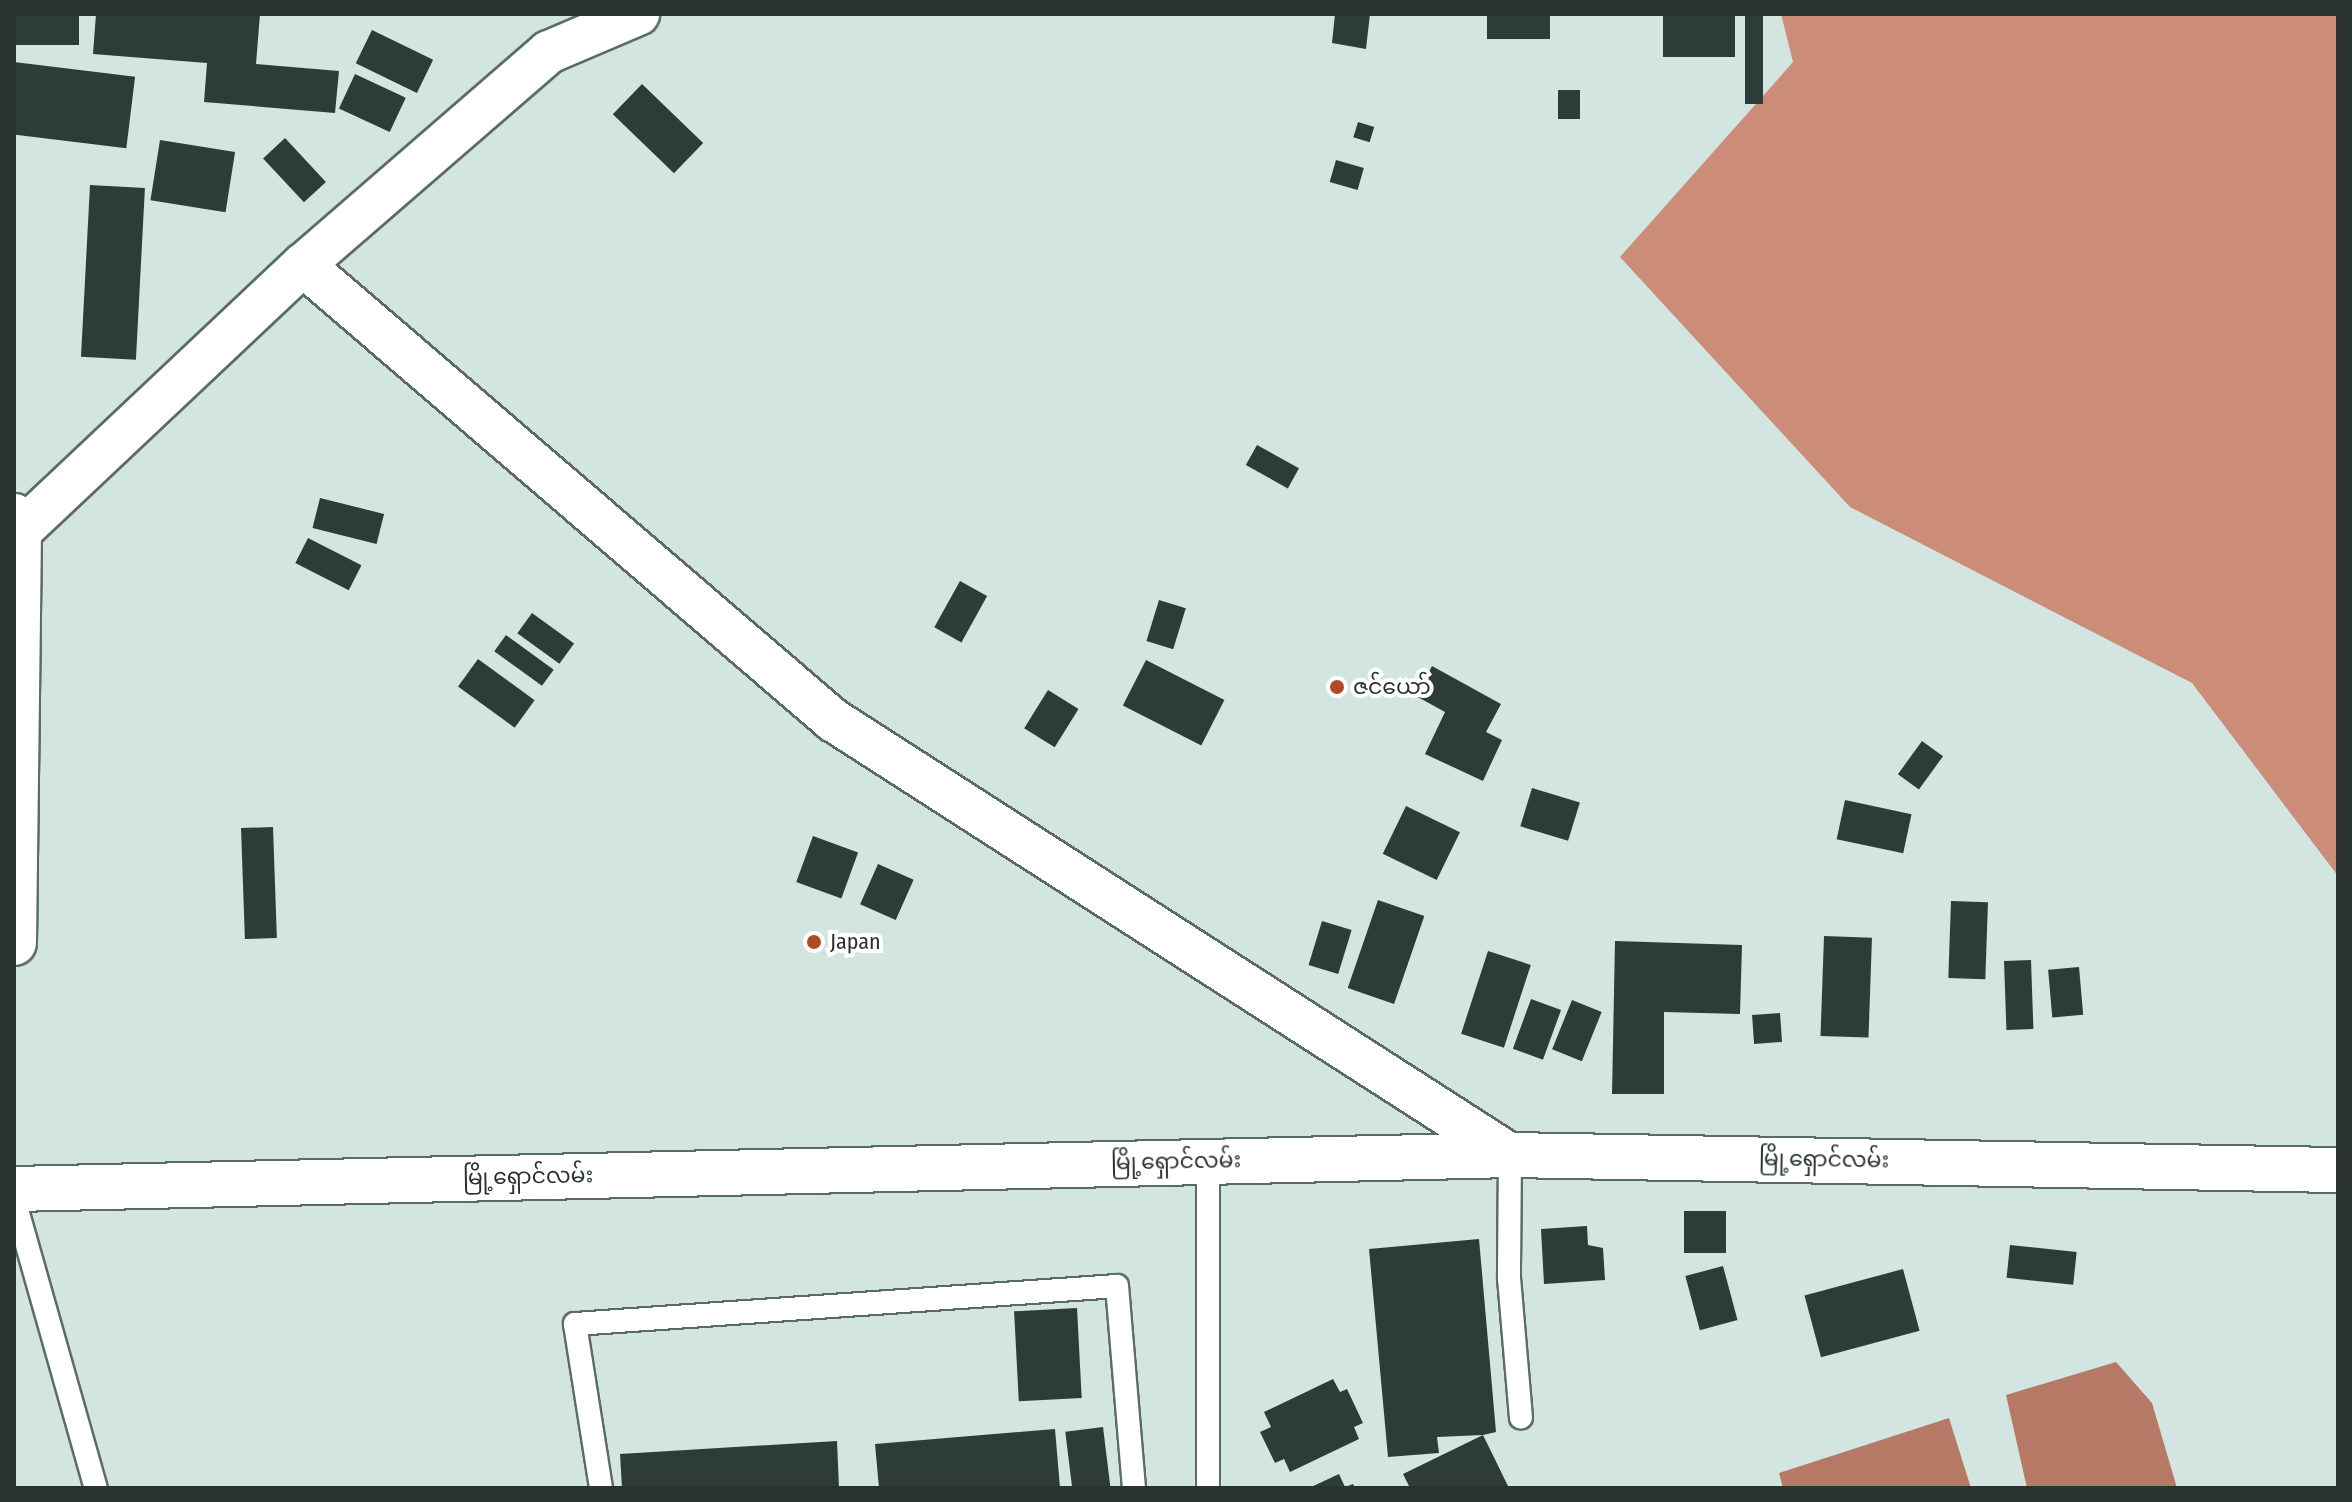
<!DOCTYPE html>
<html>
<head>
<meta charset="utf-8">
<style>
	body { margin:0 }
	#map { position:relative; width:2352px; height:1502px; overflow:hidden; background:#d3e5e1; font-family:"Fira Sans Condensed","Noto Sans Myanmar",sans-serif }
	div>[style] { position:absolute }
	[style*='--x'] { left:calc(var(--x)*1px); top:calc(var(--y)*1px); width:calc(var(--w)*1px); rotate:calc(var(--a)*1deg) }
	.forest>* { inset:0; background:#cb8c78 }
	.water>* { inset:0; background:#b67965 }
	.building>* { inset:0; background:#2d3c39; transform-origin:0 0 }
	.roads { filter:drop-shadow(2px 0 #5b6b68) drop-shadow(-2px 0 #5b6b68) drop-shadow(0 2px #5b6b68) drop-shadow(0 -2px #5b6b68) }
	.service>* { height:22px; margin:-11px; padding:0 11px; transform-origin:11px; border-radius:11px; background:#fff }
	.minor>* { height:42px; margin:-21px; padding:0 21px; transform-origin:21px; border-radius:21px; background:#fff }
	.secondary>* { height:44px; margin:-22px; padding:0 22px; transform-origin:22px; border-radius:22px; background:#fff }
	.trunk>* { height:44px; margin:-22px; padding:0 22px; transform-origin:22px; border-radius:22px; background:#fff }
	.dots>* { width:22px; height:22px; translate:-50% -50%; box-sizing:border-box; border:4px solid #fff; border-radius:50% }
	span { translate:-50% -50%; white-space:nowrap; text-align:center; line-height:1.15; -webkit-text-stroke:8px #fff; paint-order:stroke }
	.poi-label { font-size:22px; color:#2a3230 }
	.left { translate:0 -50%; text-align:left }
	.street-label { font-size:22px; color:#2a3230 }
	.frame { position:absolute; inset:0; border:16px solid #2a3230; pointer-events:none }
</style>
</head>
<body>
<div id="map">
	<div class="forest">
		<div style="clip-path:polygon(1781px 14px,2338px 14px,2338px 876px,2192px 683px,1850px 507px,1620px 257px,1793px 62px)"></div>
	</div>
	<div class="water">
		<div style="clip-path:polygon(2116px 1362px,2152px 1403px,2177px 1488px,2027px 1488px,2006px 1395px)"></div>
		<div style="clip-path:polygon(1949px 1418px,1971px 1488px,1783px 1488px,1779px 1473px)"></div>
	</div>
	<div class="building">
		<div style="left:14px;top:14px;width:65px;height:31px"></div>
		<div style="clip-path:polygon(96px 14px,260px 14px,256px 64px,339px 71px,335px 113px,204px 102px,207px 63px,93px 54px)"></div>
		<div style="clip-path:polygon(1335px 14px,1370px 14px,1366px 49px,1332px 43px)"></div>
		<div style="left:1487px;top:14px;width:63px;height:25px"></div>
		<div style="left:1663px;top:14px;width:72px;height:43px"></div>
		<div style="left:1745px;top:14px;width:18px;height:90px"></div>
		<div style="left:372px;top:30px;width:68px;height:37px;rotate:26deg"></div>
		<div style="left:14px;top:62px;width:122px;height:72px;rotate:7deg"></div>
		<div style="left:355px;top:74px;width:56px;height:38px;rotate:25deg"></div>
		<div style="left:642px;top:84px;width:85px;height:42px;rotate:44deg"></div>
		<div style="left:1558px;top:90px;width:22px;height:29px"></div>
		<div style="left:1358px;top:122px;width:17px;height:16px;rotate:17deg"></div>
		<div style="left:285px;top:138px;width:60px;height:30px;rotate:47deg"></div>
		<div style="left:160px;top:140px;width:76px;height:61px;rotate:9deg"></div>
		<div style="left:1336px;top:160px;width:29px;height:23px;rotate:16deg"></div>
		<div style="left:90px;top:185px;width:55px;height:172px;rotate:3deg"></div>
		<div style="left:1257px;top:445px;width:48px;height:23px;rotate:29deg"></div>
		<div style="left:320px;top:498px;width:66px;height:31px;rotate:14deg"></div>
		<div style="left:308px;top:538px;width:60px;height:28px;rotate:27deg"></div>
		<div style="left:960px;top:581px;width:31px;height:53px;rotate:29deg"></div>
		<div style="left:1159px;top:600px;width:28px;height:43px;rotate:17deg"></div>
		<div style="left:532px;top:613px;width:52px;height:25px;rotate:36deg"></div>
		<div style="left:506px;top:635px;width:59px;height:20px;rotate:36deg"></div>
		<div style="left:478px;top:659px;width:70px;height:34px;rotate:36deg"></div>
		<div style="left:1146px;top:660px;width:88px;height:51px;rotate:27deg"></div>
		<div style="clip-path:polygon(1432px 666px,1501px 704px,1486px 732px,1502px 740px,1483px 781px,1425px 754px,1445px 712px,1416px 696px)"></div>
		<div style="left:1048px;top:690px;width:36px;height:45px;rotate:32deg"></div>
		<div style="left:1922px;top:741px;width:26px;height:41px;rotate:36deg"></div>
		<div style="left:1532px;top:788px;width:50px;height:40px;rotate:17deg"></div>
		<div style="left:1845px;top:800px;width:68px;height:40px;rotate:12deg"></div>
		<div style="left:1406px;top:806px;width:60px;height:53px;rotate:26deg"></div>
		<div style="left:273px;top:827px;width:111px;height:32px;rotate:88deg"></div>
		<div style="left:813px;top:836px;width:48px;height:49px;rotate:20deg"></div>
		<div style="left:878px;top:864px;width:39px;height:44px;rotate:24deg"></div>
		<div style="left:1378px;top:900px;width:49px;height:93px;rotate:19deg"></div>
		<div style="left:1951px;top:901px;width:37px;height:77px;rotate:2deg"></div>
		<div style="left:1322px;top:921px;width:31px;height:46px;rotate:17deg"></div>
		<div style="left:1824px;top:936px;width:48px;height:100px;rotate:2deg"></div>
		<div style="clip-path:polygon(1615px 941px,1742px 945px,1740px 1014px,1664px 1012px,1664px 1094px,1612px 1094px)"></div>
		<div style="left:1488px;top:951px;width:45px;height:87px;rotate:18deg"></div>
		<div style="left:2031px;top:960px;width:69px;height:27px;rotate:88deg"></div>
		<div style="left:2079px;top:967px;width:48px;height:31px;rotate:85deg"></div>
		<div style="left:1531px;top:999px;width:32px;height:53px;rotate:20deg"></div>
		<div style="left:1572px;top:1000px;width:32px;height:53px;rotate:22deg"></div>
		<div style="left:1780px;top:1013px;width:29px;height:28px;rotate:86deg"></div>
		<div style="left:1684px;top:1211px;width:42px;height:42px"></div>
		<div style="clip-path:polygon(1587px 1226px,1588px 1245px,1603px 1248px,1605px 1280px,1544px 1284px,1541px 1229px)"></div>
		<div style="clip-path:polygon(1479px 1239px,1496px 1432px,1483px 1435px,1509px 1488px,1410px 1488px,1403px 1474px,1483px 1435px,1437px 1437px,1439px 1453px,1388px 1457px,1369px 1249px)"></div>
		<div style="left:2010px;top:1245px;width:67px;height:33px;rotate:6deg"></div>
		<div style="left:1723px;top:1266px;width:56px;height:39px;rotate:75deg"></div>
		<div style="left:1903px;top:1269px;width:64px;height:102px;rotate:75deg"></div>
		<div style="left:1077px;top:1308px;width:90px;height:63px;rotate:87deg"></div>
		<div style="clip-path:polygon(1333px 1379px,1340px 1392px,1347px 1389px,1363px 1423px,1354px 1427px,1359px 1439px,1290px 1472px,1284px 1459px,1275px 1463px,1260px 1432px,1271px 1427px,1264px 1412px)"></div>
		<div style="left:1103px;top:1427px;width:61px;height:38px;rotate:83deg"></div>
		<div style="clip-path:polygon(1055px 1429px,1060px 1488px,879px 1488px,875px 1444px)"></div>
		<div style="clip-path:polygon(837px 1441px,839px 1488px,622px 1488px,620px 1454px)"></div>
		<div style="clip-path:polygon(1339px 1474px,1345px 1487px,1353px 1484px,1355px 1488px,1309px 1488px)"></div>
	</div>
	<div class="roads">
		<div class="service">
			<div style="--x:1510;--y:1155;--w:123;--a:90.5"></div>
			<div style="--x:1509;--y:1278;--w:140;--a:85.1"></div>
			<div style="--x:14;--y:1199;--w:300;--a:74.2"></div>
			<div style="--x:601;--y:1488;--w:166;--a:-99"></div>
			<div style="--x:575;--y:1324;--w:543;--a:-4.01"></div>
			<div style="--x:1117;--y:1286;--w:203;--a:85.2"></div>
			<div style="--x:1208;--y:1488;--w:328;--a:-90"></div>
		</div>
		<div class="minor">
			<div style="--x:303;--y:265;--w:699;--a:40.65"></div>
			<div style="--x:833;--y:720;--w:805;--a:32.72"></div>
			<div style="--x:14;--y:537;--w:397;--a:-43.3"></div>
			<div style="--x:303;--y:265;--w:325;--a:-40.9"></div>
			<div style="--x:549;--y:52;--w:97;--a:-23.1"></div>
		</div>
		<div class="secondary">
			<div style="--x:14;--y:516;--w:17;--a:73"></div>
			<div style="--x:19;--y:532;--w:411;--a:90.7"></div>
		</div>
		<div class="trunk">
			<div style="--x:14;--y:1189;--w:1496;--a:-1.3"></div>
			<div style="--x:1510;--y:1155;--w:828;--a:1.04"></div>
		</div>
	</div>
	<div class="dots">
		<div style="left:1337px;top:687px;background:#b14926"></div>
		<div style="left:814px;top:942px;background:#b14926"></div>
	</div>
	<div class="poi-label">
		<span class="left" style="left:1353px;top:687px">ဇင်ယော်</span>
		<span class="left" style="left:830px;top:942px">Japan</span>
	</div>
	<div class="street-label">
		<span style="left:1824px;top:1159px;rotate:1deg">မြို့ရှောင်လမ်း</span>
		<span style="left:1176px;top:1161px;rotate:-1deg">မြို့ရှောင်လမ်း</span>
		<span style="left:528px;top:1176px;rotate:-1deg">မြို့ရှောင်လမ်း</span>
	</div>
	<div class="frame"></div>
</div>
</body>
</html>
